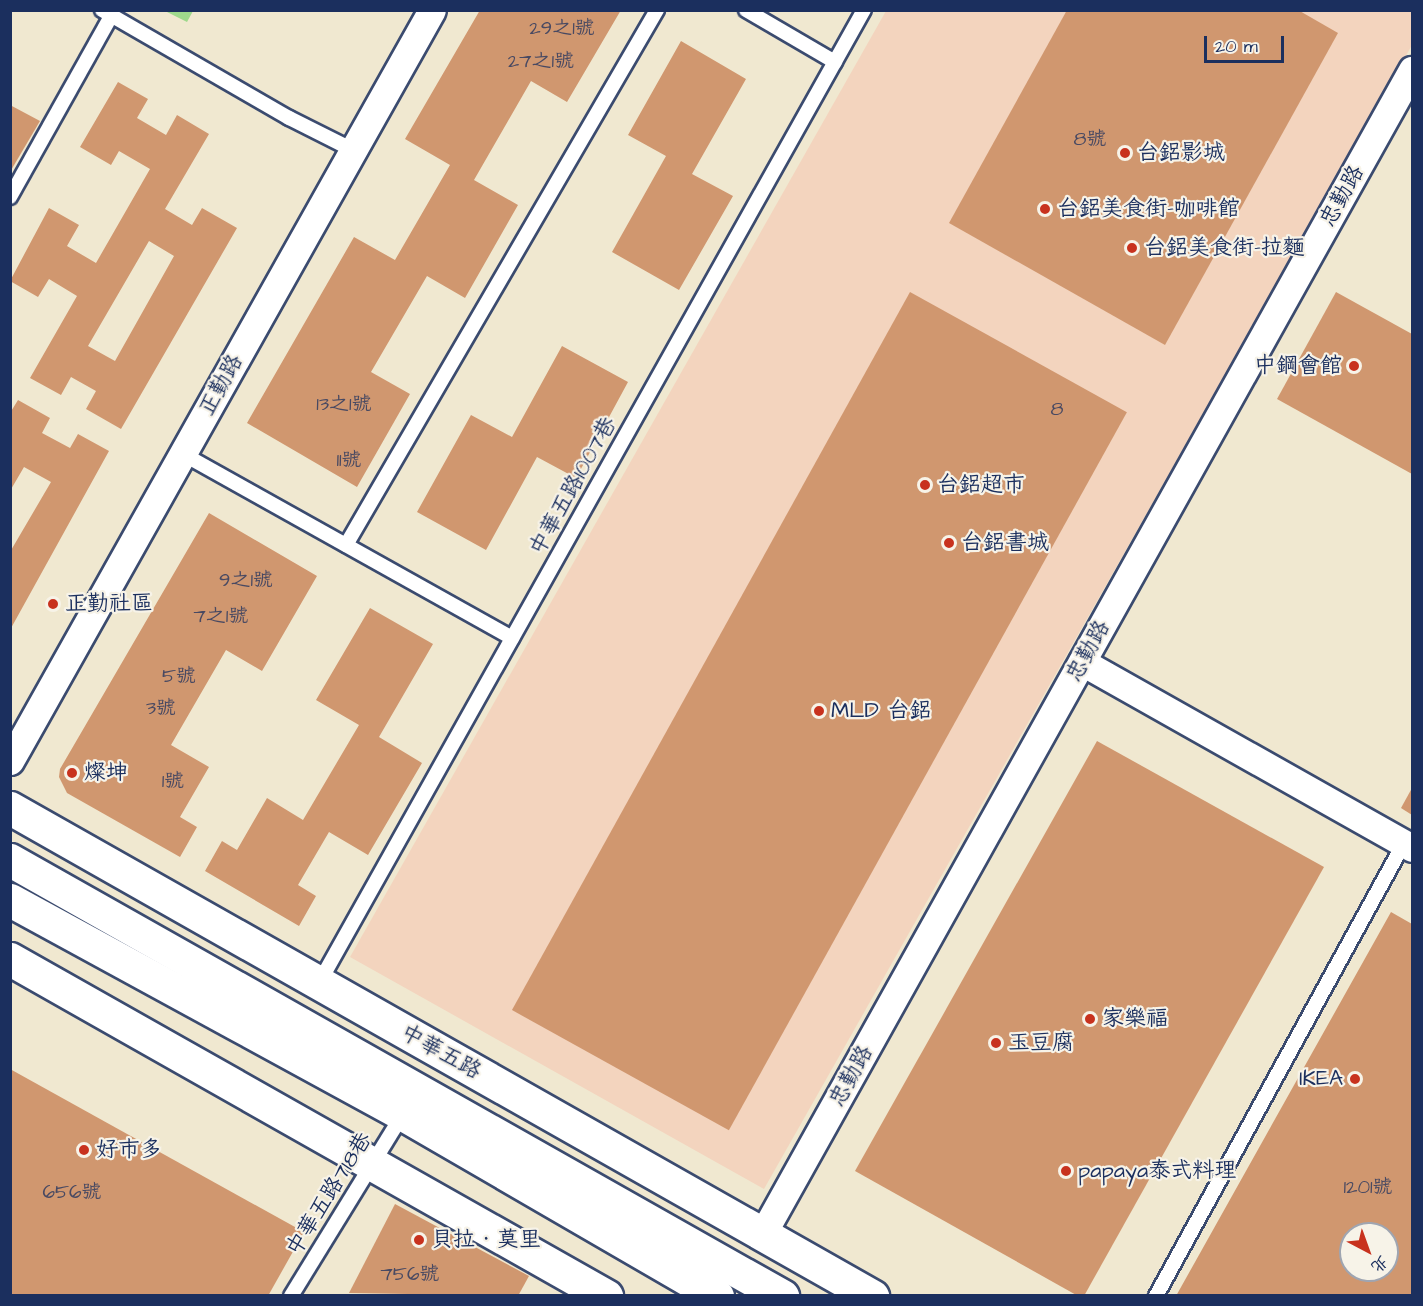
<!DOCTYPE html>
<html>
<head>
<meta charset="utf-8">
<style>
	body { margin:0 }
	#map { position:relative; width:1423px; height:1306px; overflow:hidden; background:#f0e8d0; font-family:"Architects Daughter","LXGW WenKai TC",sans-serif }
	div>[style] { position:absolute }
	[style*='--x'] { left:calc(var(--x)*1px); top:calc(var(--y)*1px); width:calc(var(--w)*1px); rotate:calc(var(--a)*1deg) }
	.built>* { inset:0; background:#f3d4be }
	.green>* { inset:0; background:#9ed98c }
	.building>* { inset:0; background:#d0976f; transform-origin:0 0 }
	.roads { filter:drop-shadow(2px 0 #3b4b6f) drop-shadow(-2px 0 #3b4b6f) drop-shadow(0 2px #3b4b6f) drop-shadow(0 -2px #3b4b6f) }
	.lane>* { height:14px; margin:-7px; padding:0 7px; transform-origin:7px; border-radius:7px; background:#fff }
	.street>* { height:27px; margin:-13.5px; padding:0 13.5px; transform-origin:13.5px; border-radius:13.5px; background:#fff }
	.secondary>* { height:33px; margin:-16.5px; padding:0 16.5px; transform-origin:16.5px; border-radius:16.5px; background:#fff }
	.dots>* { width:16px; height:16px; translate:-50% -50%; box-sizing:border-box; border:3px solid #f7f3e8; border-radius:50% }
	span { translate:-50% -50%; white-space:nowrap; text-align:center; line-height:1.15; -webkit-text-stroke:4.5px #f7f3e8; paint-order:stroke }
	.number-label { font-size:20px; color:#484962 }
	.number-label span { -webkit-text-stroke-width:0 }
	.poi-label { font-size:22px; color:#1b2f5e }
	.left { translate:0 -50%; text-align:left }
	.right { translate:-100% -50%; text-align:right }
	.street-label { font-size:22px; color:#1b2f5e }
	.frame { position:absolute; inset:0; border:12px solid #1b2f5e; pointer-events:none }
	.north { position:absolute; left:1339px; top:1222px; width:60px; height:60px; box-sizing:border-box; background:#f7f3e8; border:2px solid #9fa5b1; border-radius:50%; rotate:139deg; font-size:16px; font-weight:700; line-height:24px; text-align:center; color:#1b2f5e }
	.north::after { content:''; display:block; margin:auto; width:21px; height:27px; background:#c8321e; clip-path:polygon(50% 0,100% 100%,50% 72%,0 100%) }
	.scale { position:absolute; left:1204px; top:36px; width:80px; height:27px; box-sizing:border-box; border:3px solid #1b2f5e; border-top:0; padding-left:8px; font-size:18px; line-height:21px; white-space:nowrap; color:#1b2f5e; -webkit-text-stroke:4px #f7f3e8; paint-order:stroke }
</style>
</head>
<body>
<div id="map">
	<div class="built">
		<div style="clip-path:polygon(886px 11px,1412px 11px,1412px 45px,764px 1189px,350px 957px)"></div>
	</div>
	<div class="green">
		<div style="clip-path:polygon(165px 11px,193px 10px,193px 11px,187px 22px)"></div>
	</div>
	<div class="building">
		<div style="clip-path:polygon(480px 10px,621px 10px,567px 102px,531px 81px,474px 180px,518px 205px,465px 298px,427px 276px,371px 372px,410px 394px,357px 487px,247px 423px,354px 237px,395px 260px,450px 165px,405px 139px)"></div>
		<div style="clip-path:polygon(1067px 10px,1298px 10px,1338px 33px,1165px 345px,949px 223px)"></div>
		<div style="clip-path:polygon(681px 41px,746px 79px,692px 174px,733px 196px,679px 290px,612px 252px,666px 156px,628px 135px)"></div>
		<div style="clip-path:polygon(evenodd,118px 82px,148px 99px,137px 118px,166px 135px,177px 115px,209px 134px,165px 209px,192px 225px,202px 208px,237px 228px,121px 429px,86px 409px,96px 391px,71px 377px,61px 395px,30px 378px,77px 296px,49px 279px,38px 297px,10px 281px,49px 208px,79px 225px,67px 246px,96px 263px,150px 169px,119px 151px,111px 165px,80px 147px,118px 82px,149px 241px,174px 256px,115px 361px,88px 346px,149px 241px)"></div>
		<div style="clip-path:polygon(10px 105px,40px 121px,10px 172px)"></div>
		<div style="left:910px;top:292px;width:248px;height:821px;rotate:29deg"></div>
		<div style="clip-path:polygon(1336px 292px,1412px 334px,1412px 474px,1277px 399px)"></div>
		<div style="clip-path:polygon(562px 346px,628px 382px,576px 478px,537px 457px,486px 550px,417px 512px,471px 415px,512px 437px)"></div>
		<div style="clip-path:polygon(18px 400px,50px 418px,42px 433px,70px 448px,78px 434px,109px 451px,10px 630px,10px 552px,51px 482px,24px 467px,10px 491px,10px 413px)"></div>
		<div style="clip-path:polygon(209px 513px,317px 576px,262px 671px,226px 650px,171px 745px,209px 767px,180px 817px,197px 827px,180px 857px,67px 793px,59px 777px,60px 769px)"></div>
		<div style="clip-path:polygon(370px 608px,433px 644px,379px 737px,422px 763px,368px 855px,329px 832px,298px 885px,316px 896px,299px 926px,205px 871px,222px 841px,237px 850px,267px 798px,303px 820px,359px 725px,316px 700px)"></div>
		<div style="clip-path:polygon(1097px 741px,1324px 867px,1084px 1296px,1078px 1296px,855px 1171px)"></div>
		<div style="clip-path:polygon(1412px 788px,1412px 815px,1401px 808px)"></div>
		<div style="clip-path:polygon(evenodd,1391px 912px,1412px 924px,1412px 1296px,1176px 1296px,1391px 912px,1351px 1234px,1387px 1234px,1387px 1270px,1351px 1270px,1351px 1234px)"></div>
		<div style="clip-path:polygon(10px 1069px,304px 1232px,268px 1296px,10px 1296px)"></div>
		<div style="clip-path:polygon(395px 1204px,529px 1276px,518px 1296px,349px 1293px)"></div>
	</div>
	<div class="roads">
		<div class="lane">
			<div style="--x:102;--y:10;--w:216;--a:30"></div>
			<div style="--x:289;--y:118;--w:72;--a:26.6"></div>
			<div style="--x:746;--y:10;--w:103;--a:30.3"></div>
			<div style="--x:10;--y:197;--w:207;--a:-60.8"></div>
			<div style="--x:183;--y:454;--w:377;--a:29.2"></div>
			<div style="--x:346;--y:545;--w:619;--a:-59.83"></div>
			<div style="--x:319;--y:983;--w:1115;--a:-60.75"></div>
			<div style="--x:291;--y:1296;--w:214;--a:-58.4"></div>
			<div style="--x:1156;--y:1296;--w:516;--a:-61.3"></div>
		</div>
		<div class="street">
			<div style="--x:1082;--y:662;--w:379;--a:29.4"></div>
			<div style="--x:10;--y:761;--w:861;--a:-60.67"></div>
			<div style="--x:763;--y:1233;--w:1332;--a:-60.84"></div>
		</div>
		<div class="secondary">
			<div style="--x:10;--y:808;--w:991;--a:29.52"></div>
			<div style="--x:10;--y:860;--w:887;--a:29.46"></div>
			<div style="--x:10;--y:900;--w:447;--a:28.6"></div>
			<div style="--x:403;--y:1114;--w:363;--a:30.1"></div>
			<div style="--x:10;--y:959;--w:685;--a:29.49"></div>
		</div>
	</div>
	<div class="dots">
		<div style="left:1125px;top:153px;background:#c8321e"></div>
		<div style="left:1045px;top:209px;background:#c8321e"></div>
		<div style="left:1132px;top:248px;background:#c8321e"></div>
		<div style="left:1354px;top:366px;background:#c8321e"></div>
		<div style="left:925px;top:485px;background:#c8321e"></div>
		<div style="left:949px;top:543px;background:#c8321e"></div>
		<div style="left:53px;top:604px;background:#c8321e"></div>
		<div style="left:819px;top:711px;background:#c8321e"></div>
		<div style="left:72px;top:773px;background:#c8321e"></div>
		<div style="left:1090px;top:1019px;background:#c8321e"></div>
		<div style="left:996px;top:1043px;background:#c8321e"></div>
		<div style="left:1355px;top:1079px;background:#c8321e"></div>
		<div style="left:84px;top:1150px;background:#c8321e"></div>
		<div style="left:1066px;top:1171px;background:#c8321e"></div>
		<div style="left:419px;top:1240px;background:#c8321e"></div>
	</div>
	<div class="number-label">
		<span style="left:562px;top:28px">29之1號</span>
		<span style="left:541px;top:61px">27之1號</span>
		<span style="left:1090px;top:139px">8號</span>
		<span style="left:344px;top:404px">13之1號</span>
		<span style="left:1057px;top:409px">8</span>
		<span style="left:349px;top:460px">11號</span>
		<span style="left:246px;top:580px">9之1號</span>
		<span style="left:221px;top:616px">7之1號</span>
		<span style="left:179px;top:676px">5號</span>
		<span style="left:161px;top:708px">3號</span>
		<span style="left:173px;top:781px">1號</span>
		<span style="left:1368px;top:1187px">1201號</span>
		<span style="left:72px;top:1192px">656號</span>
		<span style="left:410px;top:1274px">756號</span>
	</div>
	<div class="poi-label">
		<span class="left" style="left:1137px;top:153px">台鋁影城</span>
		<span class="left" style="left:1057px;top:209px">台鋁美食街-咖啡館</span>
		<span class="left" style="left:1144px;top:248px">台鋁美食街-拉麵</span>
		<span class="right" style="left:1342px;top:366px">中鋼會館</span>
		<span class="left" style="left:937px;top:485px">台鋁超市</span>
		<span class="left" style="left:961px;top:543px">台鋁書城</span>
		<span class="left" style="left:65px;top:604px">正勤社區</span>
		<span class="left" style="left:831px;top:711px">MLD 台鋁</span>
		<span class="left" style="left:84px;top:773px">燦坤</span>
		<span class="left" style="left:1102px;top:1019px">家樂福</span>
		<span class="left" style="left:1008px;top:1043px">玉豆腐</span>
		<span class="right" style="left:1343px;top:1079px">IKEA</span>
		<span class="left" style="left:96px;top:1150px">好市多</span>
		<span class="left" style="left:1078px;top:1171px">papaya泰式料理</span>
		<span class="left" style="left:431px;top:1240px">貝拉．莫里</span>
	</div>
	<div class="street-label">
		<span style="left:1342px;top:196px;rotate:-61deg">忠勤路</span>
		<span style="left:221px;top:385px;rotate:-61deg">正勤路</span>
		<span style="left:573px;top:486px;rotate:-61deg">中華五路1007巷</span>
		<span style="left:1088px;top:651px;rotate:-61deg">忠勤路</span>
		<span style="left:441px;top:1052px;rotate:29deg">中華五路</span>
		<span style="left:851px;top:1076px;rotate:-61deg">忠勤路</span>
		<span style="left:329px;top:1194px;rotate:-58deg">中華五路718巷</span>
	</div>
	<div class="frame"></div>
	<div class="north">北</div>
	<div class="scale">20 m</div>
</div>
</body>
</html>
